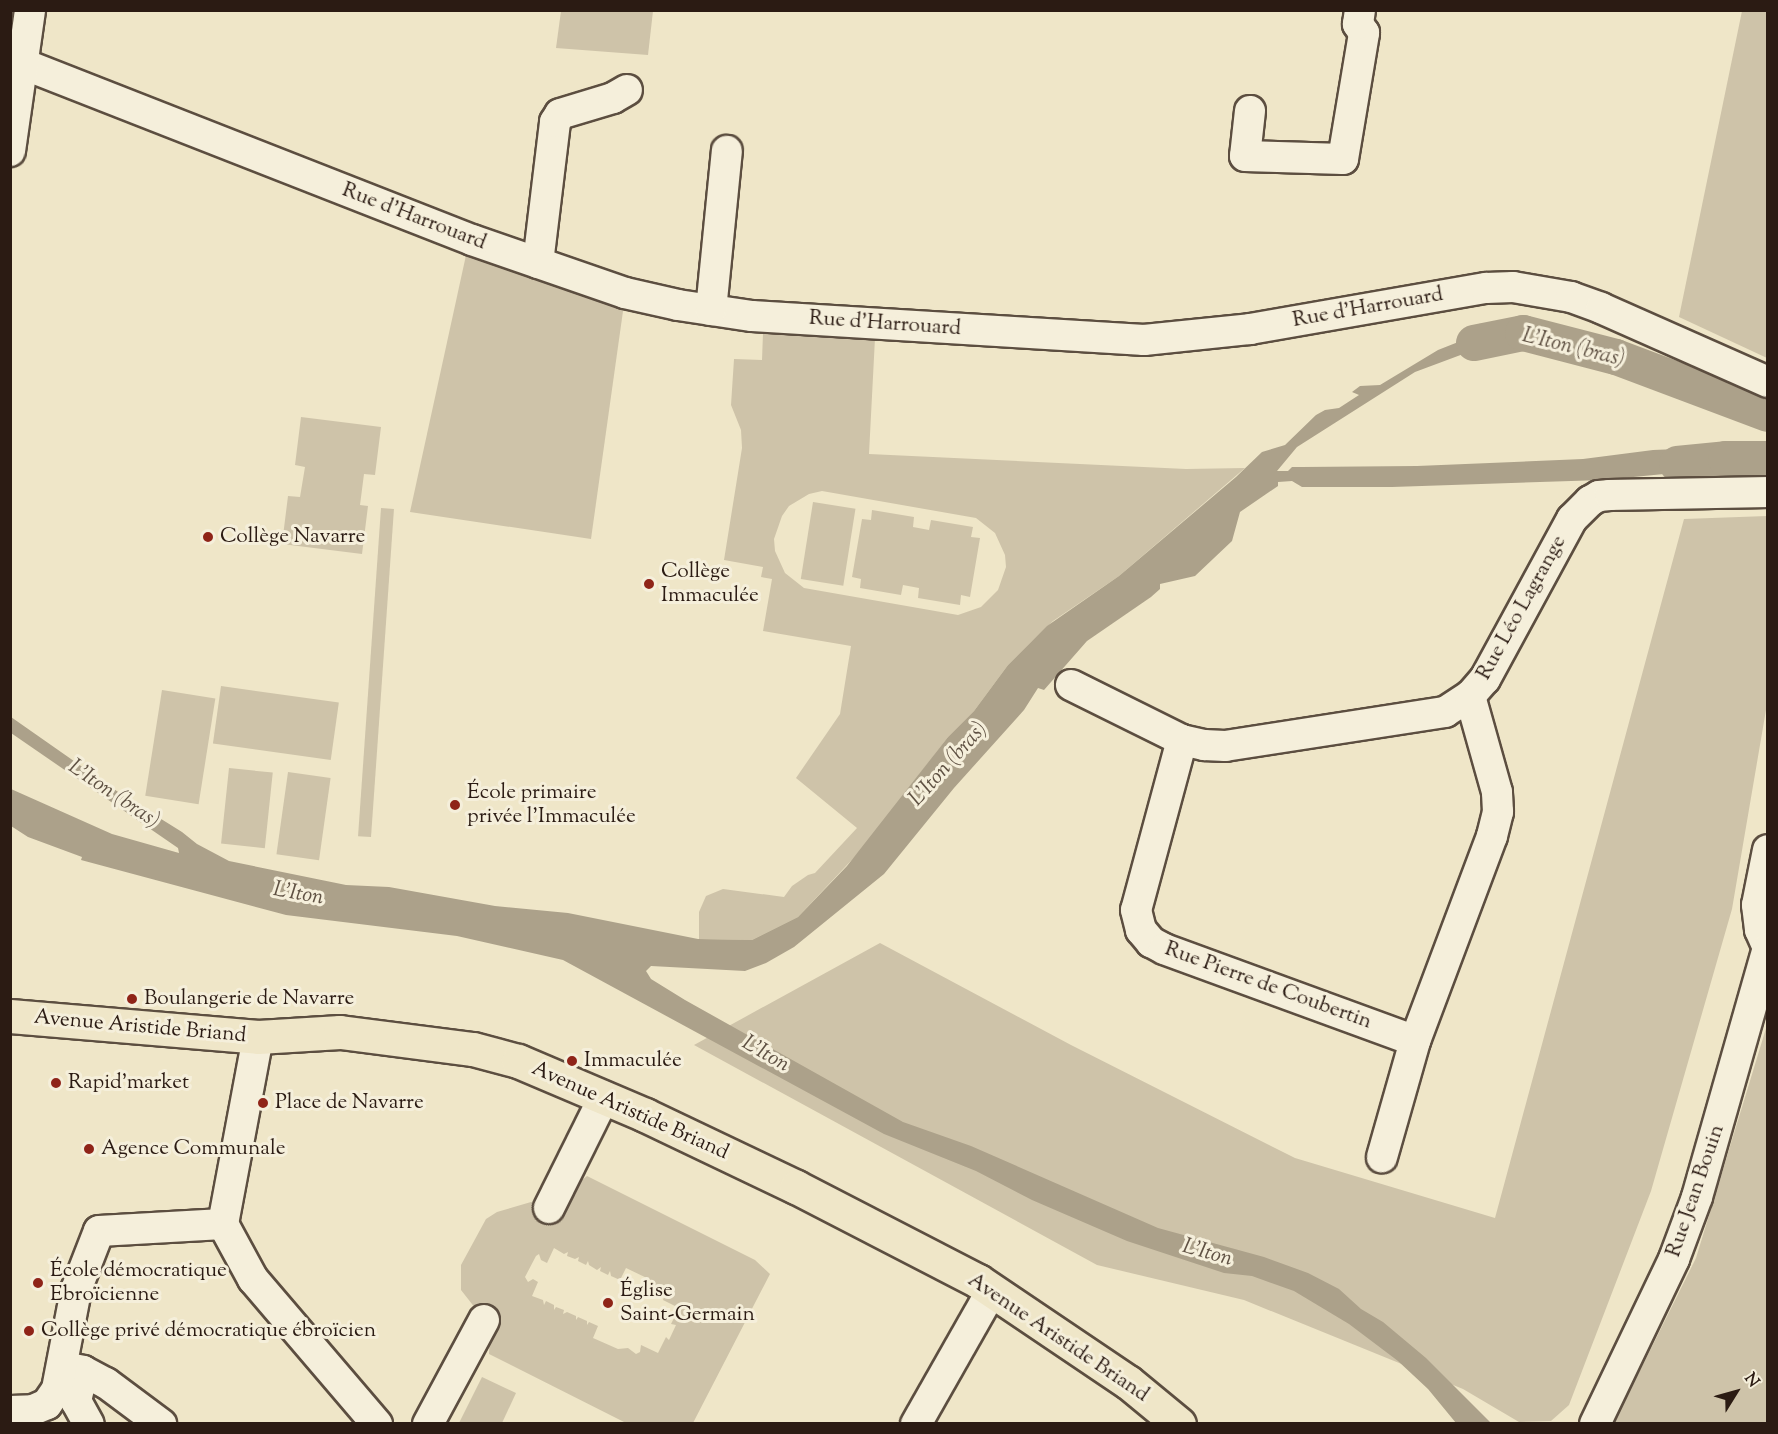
<!DOCTYPE html>
<html>
<head>
<meta charset="utf-8">
<style>
	body { margin:0 }
	#map { position:relative; width:1778px; height:1434px; overflow:hidden; background:#efe6c8; font-family:"Sorts Mill Goudy",serif }
	div>[style] { position:absolute }
	[style*='--x'] { left:calc(var(--x)*1px); top:calc(var(--y)*1px); width:calc(var(--w)*1px); rotate:calc(var(--a)*1deg) }
	.green>* { inset:0; background:#cec3a9; transform-origin:0 0 }
	.water>* { inset:0; background:#aca18a }
	.river>* { height:36px; margin:-18px; padding:0 18px; transform-origin:18px; border-radius:18px; background:#aca18a }
	.roads { filter:drop-shadow(2px 0 #5c4e40) drop-shadow(-2px 0 #5c4e40) drop-shadow(0 2px #5c4e40) drop-shadow(0 -2px #5c4e40) }
	.minor>* { height:30px; margin:-15px; padding:0 15px; transform-origin:15px; border-radius:15px; background:#f5efdb }
	.major>* { height:33px; margin:-16.5px; padding:0 16.5px; transform-origin:16.5px; border-radius:16.5px; background:#efe6c8 }
	.dots>* { width:16px; height:16px; translate:-50% -50%; box-sizing:border-box; border:3px solid #f5efdb; border-radius:50% }
	span { translate:-50% -50%; white-space:nowrap; text-align:center; line-height:1.15; -webkit-text-stroke:6px #f5efdb; paint-order:stroke }
	.street-label { font-size:21px; color:#2b1b13 }
	.poi-label { font-size:21px; color:#2b1b13 }
	.left { translate:0 -50%; text-align:left }
	.water-label { font-size:22px; color:#5f5143; font-style:italic }
	.frame { position:absolute; inset:0; border:12px solid #2b1b13; pointer-events:none }
	.north { position:absolute; left:1706px; top:1362px; width:60px; height:60px; -webkit-text-stroke:4px #f5efdb; paint-order:stroke; rotate:53deg; font-size:16px; font-weight:700; line-height:24px; text-align:center; color:#2b1b13 }
	.north::after { content:''; display:block; margin:auto; width:21px; height:27px; background:#2b1b13; clip-path:polygon(50% 0,100% 100%,50% 72%,0 100%) }
</style>
</head>
<body>
<div id="map">
	<div class="green">
		<div style="clip-path:polygon(561px 11px,653px 11px,648px 55px,556px 48px)"></div>
		<div style="clip-path:polygon(1742px 11px,1767px 11px,1767px 358px,1679px 317px)"></div>
		<div style="clip-path:polygon(468px 246px,624px 304px,591px 539px,410px 512px)"></div>
		<div style="clip-path:polygon(evenodd,763px 333px,875px 338px,869px 454px,1186px 469px,1245px 468px,1119px 576px,1053px 621px,1032px 641px,1008px 665px,974px 711px,948px 737px,862px 849px,798px 917px,752px 940px,699px 939px,699px 912px,706px 896px,723px 889px,784px 897px,792px 886px,808px 875px,815px 873px,857px 828px,796px 778px,840px 714px,851px 646px,763px 631px,772px 579px,761px 577px,763px 567px,724px 560px,742px 448px,741px 430px,731px 405px,734px 359px,762px 360px,763px 333px,822px 491px,976px 518px,995px 533px,1005px 555px,1006px 567px,998px 590px,981px 607px,958px 615px,804px 588px,785px 573px,775px 551px,774px 539px,782px 516px,789px 506px,809px 494px,822px 491px)"></div>
		<div style="clip-path:polygon(301px 417px,381px 427px,375px 475px,364px 474px,360px 505px,368px 506px,362px 554px,282px 544px,288px 496px,300px 497px,305px 467px,295px 465px)"></div>
		<div style="left:813px;top:502px;width:43px;height:78px;rotate:9deg"></div>
		<div style="left:381px;top:508px;width:13px;height:329px;rotate:4deg"></div>
		<div style="clip-path:polygon(872px 510px,914px 517px,913px 527px,929px 530px,931px 520px,973px 527px,971px 537px,980px 538px,970px 597px,961px 595px,960px 605px,918px 598px,919px 588px,903px 585px,901px 595px,860px 588px,861px 579px,852px 577px,862px 519px,871px 520px)"></div>
		<div style="clip-path:polygon(1767px 516px,1767px 704px,1732px 909px,1651px 1191px,1569px 1405px,1551px 1421px,1519px 1422px,1463px 1389px,1244px 1300px,1097px 1265px,694px 1045px,880px 943px,1071px 1045px,1295px 1158px,1495px 1218px,1684px 519px)"></div>
		<div style="left:221px;top:686px;width:119px;height:58px;rotate:8deg"></div>
		<div style="left:162px;top:690px;width:54px;height:107px;rotate:9deg"></div>
		<div style="left:229px;top:768px;width:44px;height:76px;rotate:6deg"></div>
		<div style="left:288px;top:772px;width:43px;height:83px;rotate:8deg"></div>
		<div style="clip-path:polygon(1767px 1025px,1767px 1423px,1614px 1423px,1696px 1258px)"></div>
		<div style="clip-path:polygon(evenodd,587px 1176px,755px 1260px,770px 1274px,693px 1423px,626px 1423px,489px 1354px,490px 1327px,461px 1290px,461px 1265px,486px 1219px,497px 1212px,531px 1202px,549px 1207px,587px 1176px,554px 1248px,564px 1254px,568px 1252px,567px 1256px,575px 1259px,579px 1257px,578px 1261px,586px 1265px,588px 1261px,589px 1265px,597px 1270px,601px 1267px,600px 1271px,608px 1275px,610px 1271px,611px 1276px,620px 1280px,626px 1268px,651px 1280px,656px 1288px,666px 1291px,663px 1300px,679px 1308px,671px 1324px,676px 1325px,669px 1340px,666px 1337px,658px 1353px,641px 1345px,640px 1352px,636px 1354px,628px 1348px,618px 1349px,593px 1338px,598px 1326px,589px 1322px,587px 1325px,587px 1321px,578px 1317px,576px 1320px,576px 1316px,567px 1312px,563px 1314px,564px 1310px,556px 1307px,554px 1310px,554px 1305px,546px 1301px,544px 1305px,543px 1300px,532px 1296px,538px 1282px,533px 1279px,528px 1282px,525px 1277px,536px 1256px,539px 1254px,541px 1260px,547px 1263px,554px 1248px)"></div>
		<div style="clip-path:polygon(482px 1377px,516px 1393px,502px 1423px,459px 1423px)"></div>
	</div>
	<div class="water">
		<div style="clip-path:polygon(1495px 323px,1523px 325px,1522px 342px,1482px 347px,1415px 372px,1297px 447px,1277px 471px,1288px 471px,1292px 467px,1302px 467px,1417px 466px,1583px 459px,1653px 450px,1727px 447px,1725px 468px,1603px 480px,1392px 487px,1302px 487px,1292px 481px,1278px 482px,1278px 486px,1240px 512px,1232px 541px,1195px 576px,1160px 584px,1160px 589px,1151px 597px,1087px 641px,1044px 690px,1038px 688px,1024px 710px,954px 788px,884px 874px,794px 947px,766px 963px,745px 971px,651px 966px,646px 971px,651px 979px,685px 1000px,903px 1122px,971px 1146px,1158px 1228px,1264px 1257px,1308px 1273px,1339px 1289px,1361px 1309px,1383px 1322px,1426px 1358px,1491px 1423px,1456px 1423px,1428px 1389px,1398px 1361px,1349px 1324px,1294px 1291px,1252px 1276px,1224px 1273px,1127px 1241px,1032px 1200px,976px 1171px,884px 1134px,563px 960px,457px 936px,286px 915px,81px 860px,82px 857px,28px 837px,11px 826px,11px 789px,112px 834px,179px 853px,178px 848px,11px 733px,11px 717px,121px 794px,182px 832px,197px 844px,229px 861px,346px 885px,389px 887px,495px 906px,568px 913px,698px 939px,752px 940px,798px 917px,847px 866px,948px 737px,974px 711px,1008px 665px,1047px 626px,1119px 576px,1236px 477px,1262px 452px,1285px 445px,1316px 415px,1325px 410px,1339px 408px,1359px 395px,1352px 392px,1360px 386px,1380px 385px,1438px 350px,1481px 333px,1482px 328px,1476px 328px,1478px 324px)"></div>
		<div style="clip-path:polygon(1618px 351px,1741px 395px,1739px 413px,1613px 364px)"></div>
	</div>
	<div class="river">
		<div style="--x:1474;--y:343;--w:50;--a:-11.5"></div>
		<div style="--x:1523;--y:333;--w:96;--a:14.5"></div>
		<div style="--x:1616;--y:357;--w:162;--a:20.6"></div>
		<div style="--x:1677;--y:464;--w:49;--a:-5.8"></div>
		<div style="--x:1726;--y:459;--w:42;--a:0"></div>
	</div>
	<div class="roads">
		<div class="minor">
			<div style="--x:23;--y:64;--w:482;--a:21.4"></div>
			<div style="--x:472;--y:240;--w:162;--a:19.1"></div>
			<div style="--x:625;--y:293;--w:54;--a:12.8"></div>
			<div style="--x:678;--y:305;--w:75;--a:8.5"></div>
			<div style="--x:752;--y:316;--w:393;--a:3.5"></div>
			<div style="--x:1144;--y:340;--w:107;--a:-5.9"></div>
			<div style="--x:1250;--y:329;--w:240;--a:-9.9"></div>
			<div style="--x:1486;--y:288;--w:27;--a:-2"></div>
			<div style="--x:1513;--y:287;--w:59;--a:9.8"></div>
			<div style="--x:1571;--y:297;--w:32;--a:20"></div>
			<div style="--x:1601;--y:308;--w:183;--a:23.9"></div>
			<div style="--x:1250;--y:111;--w:45;--a:96.3"></div>
			<div style="--x:1245;--y:156;--w:98;--a:1.8"></div>
			<div style="--x:1343;--y:159;--w:128;--a:-80.5"></div>
			<div style="--x:1364;--y:33;--w:11;--a:-124"></div>
			<div style="--x:1358;--y:24;--w:14;--a:-82"></div>
			<div style="--x:10;--y:151;--w:142;--a:-81.9"></div>
			<div style="--x:538;--y:263;--w:142;--a:-83.1"></div>
			<div style="--x:555;--y:122;--w:9;--a:-58"></div>
			<div style="--x:560;--y:114;--w:55;--a:-16.8"></div>
			<div style="--x:613;--y:98;--w:16;--a:-30"></div>
			<div style="--x:711;--y:310;--w:160;--a:-84.3"></div>
			<div style="--x:1071;--y:685;--w:124;--a:26.4"></div>
			<div style="--x:1182;--y:740;--w:23;--a:13"></div>
			<div style="--x:1204;--y:745;--w:21;--a:3"></div>
			<div style="--x:1225;--y:746;--w:223;--a:-8.8"></div>
			<div style="--x:1445;--y:712;--w:30;--a:-33"></div>
			<div style="--x:1470;--y:696;--w:23;--a:-49"></div>
			<div style="--x:1485;--y:679;--w:182;--a:-61.5"></div>
			<div style="--x:1572;--y:519;--w:25;--a:-45"></div>
			<div style="--x:1590;--y:501;--w:10;--a:-29"></div>
			<div style="--x:1599;--y:496;--w:11;--a:-5"></div>
			<div style="--x:1610;--y:495;--w:158;--a:-1.1"></div>
			<div style="--x:1182;--y:740;--w:176;--a:105.1"></div>
			<div style="--x:1136;--y:910;--w:21;--a:76"></div>
			<div style="--x:1141;--y:930;--w:16;--a:50"></div>
			<div style="--x:1151;--y:942;--w:15;--a:28"></div>
			<div style="--x:1164;--y:949;--w:267;--a:20.1"></div>
			<div style="--x:1415;--y:1041;--w:121;--a:105.9"></div>
			<div style="--x:1768;--y:850;--w:56;--a:101.3"></div>
			<div style="--x:1757;--y:905;--w:25;--a:83"></div>
			<div style="--x:1760;--y:930;--w:20;--a:66"></div>
			<div style="--x:258;--y:1037;--w:190;--a:100.6"></div>
			<div style="--x:223;--y:1224;--w:63;--a:61.4"></div>
			<div style="--x:253;--y:1279;--w:191;--a:49.5"></div>
			<div style="--x:1415;--y:1041;--w:219;--a:-69.4"></div>
			<div style="--x:1492;--y:836;--w:25;--a:-76"></div>
			<div style="--x:1498;--y:812;--w:20;--a:-93"></div>
			<div style="--x:1497;--y:792;--w:100;--a:-105.7"></div>
			<div style="--x:549;--y:1208;--w:124;--a:-63.6"></div>
			<div style="--x:63;--y:1367;--w:20;--a:11"></div>
			<div style="--x:83;--y:1371;--w:26;--a:28"></div>
			<div style="--x:106;--y:1383;--w:69;--a:36.7"></div>
			<div style="--x:83;--y:1371;--w:31;--a:103"></div>
			<div style="--x:76;--y:1401;--w:26;--a:61"></div>
			<div style="--x:10;--y:1411;--w:23;--a:-2"></div>
			<div style="--x:33;--y:1410;--w:15;--a:-23"></div>
			<div style="--x:47;--y:1404;--w:18;--a:-56"></div>
			<div style="--x:57;--y:1389;--w:101;--a:-79.1"></div>
			<div style="--x:76;--y:1290;--w:63;--a:-68.7"></div>
			<div style="--x:99;--y:1231;--w:124;--a:-3.2"></div>
			<div style="--x:428;--y:1424;--w:118;--a:-61.7"></div>
			<div style="--x:916;--y:1424;--w:154;--a:-60.4"></div>
			<div style="--x:1595;--y:1424;--w:183;--a:-64.4"></div>
			<div style="--x:1674;--y:1259;--w:66;--a:-69.6"></div>
			<div style="--x:1697;--y:1197;--w:259;--a:-74.1"></div>
		</div>
		<div class="major">
			<div style="--x:10;--y:1016;--w:249;--a:4.8"></div>
			<div style="--x:258;--y:1037;--w:82;--a:-3.5"></div>
			<div style="--x:340;--y:1032;--w:134;--a:7.3"></div>
			<div style="--x:473;--y:1049;--w:47;--a:14.9"></div>
			<div style="--x:518;--y:1061;--w:138;--a:23"></div>
			<div style="--x:645;--y:1115;--w:167;--a:25.5"></div>
			<div style="--x:796;--y:1187;--w:205;--a:27.3"></div>
			<div style="--x:978;--y:1281;--w:181;--a:34"></div>
			<div style="--x:1128;--y:1382;--w:66;--a:39.5"></div>
		</div>
	</div>
	<div class="dots">
		<div style="left:208px;top:537px;background:#8f2418"></div>
		<div style="left:649px;top:584px;background:#8f2418"></div>
		<div style="left:455px;top:805px;background:#8f2418"></div>
		<div style="left:132px;top:999px;background:#8f2418"></div>
		<div style="left:572px;top:1061px;background:#8f2418"></div>
		<div style="left:56px;top:1083px;background:#8f2418"></div>
		<div style="left:263px;top:1103px;background:#8f2418"></div>
		<div style="left:89px;top:1149px;background:#8f2418"></div>
		<div style="left:38px;top:1283px;background:#8f2418"></div>
		<div style="left:608px;top:1303px;background:#8f2418"></div>
		<div style="left:29px;top:1331px;background:#8f2418"></div>
	</div>
	<div class="street-label">
		<span style="left:414px;top:217px;rotate:21deg">Rue d'Harrouard</span>
		<span style="left:1368px;top:308px;rotate:-10deg">Rue d'Harrouard</span>
		<span style="left:885px;top:324px;rotate:4deg">Rue d'Harrouard</span>
		<span style="left:1522px;top:608px;rotate:-61deg">Rue Léo Lagrange</span>
		<span style="left:1268px;top:986px;rotate:20deg">Rue Pierre de Coubertin</span>
		<span style="left:140px;top:1027px;rotate:5deg">Avenue Aristide Briand</span>
		<span style="left:630px;top:1111px;rotate:24deg">Avenue Aristide Briand</span>
		<span style="left:1696px;top:1191px;rotate:-71deg">Rue Jean Bouin</span>
		<span style="left:1058px;top:1338px;rotate:34deg">Avenue Aristide Briand</span>
	</div>
	<div class="poi-label">
		<span class="left" style="left:220px;top:537px">Collège Navarre</span>
		<span class="left" style="left:661px;top:584px">Collège<br>Immaculée</span>
		<span class="left" style="left:467px;top:805px">École primaire<br>privée l'Immaculée</span>
		<span class="left" style="left:144px;top:999px">Boulangerie de Navarre</span>
		<span class="left" style="left:584px;top:1061px">Immaculée</span>
		<span class="left" style="left:68px;top:1083px">Rapid'market</span>
		<span class="left" style="left:275px;top:1103px">Place de Navarre</span>
		<span class="left" style="left:101px;top:1149px">Agence Communale</span>
		<span class="left" style="left:50px;top:1283px">École démocratique<br>Ebroïcienne</span>
		<span class="left" style="left:620px;top:1303px">Église<br>Saint-Germain</span>
		<span class="left" style="left:41px;top:1331px">Collège privé démocratique ébroïcien</span>
	</div>
	<div class="water-label">
		<span style="left:1573px;top:349px;rotate:14deg">L'Iton (bras)</span>
		<span style="left:949px;top:765px;rotate:-48deg">L'Iton (bras)</span>
		<span style="left:113px;top:795px;rotate:34deg">L'Iton (bras)</span>
		<span style="left:298px;top:895px;rotate:10deg">L'Iton</span>
		<span style="left:765px;top:1055px;rotate:30deg">L'Iton</span>
		<span style="left:1207px;top:1254px;rotate:16deg">L'Iton</span>
	</div>
	<div class="frame"></div>
	<div class="north">N</div>
</div>
</body>
</html>
